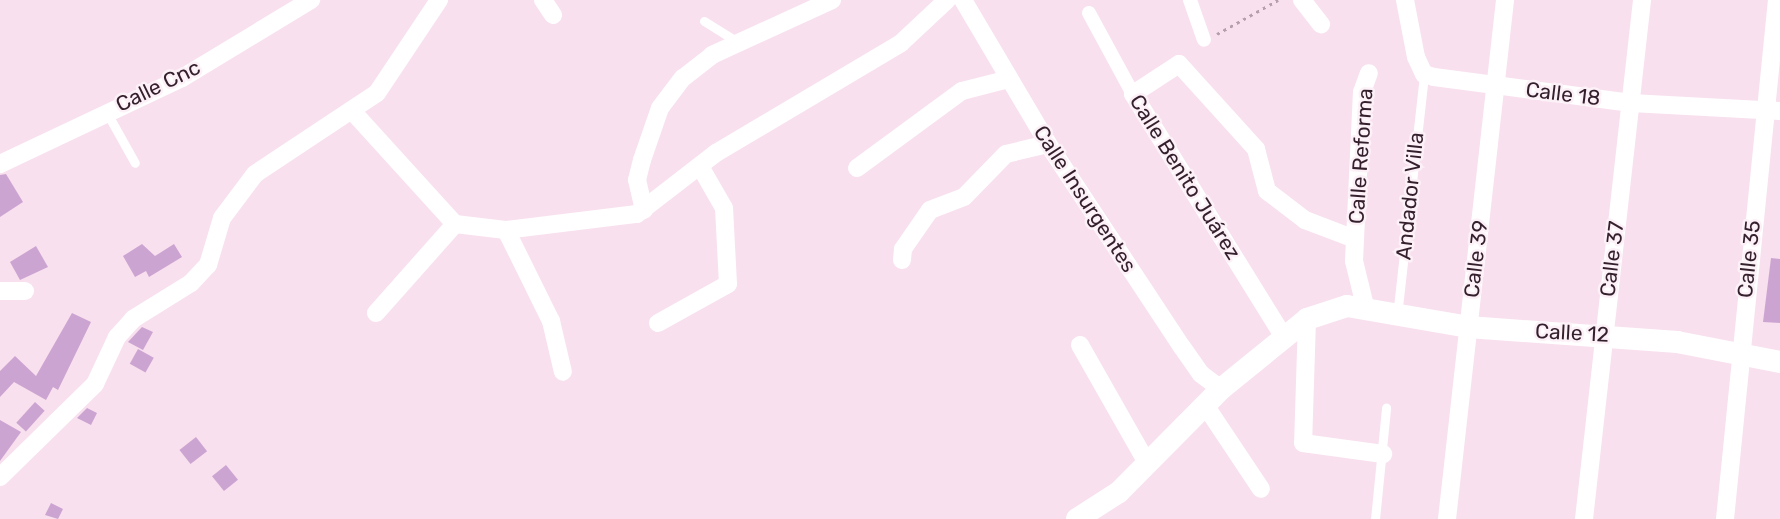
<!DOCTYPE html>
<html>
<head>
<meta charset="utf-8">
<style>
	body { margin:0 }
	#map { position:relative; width:1780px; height:519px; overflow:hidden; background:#f8e0ee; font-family:Rubik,sans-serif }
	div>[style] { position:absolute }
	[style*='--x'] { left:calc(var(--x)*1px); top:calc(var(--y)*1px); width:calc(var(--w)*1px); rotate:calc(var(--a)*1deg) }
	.building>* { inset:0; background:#cca4d2; transform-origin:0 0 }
	.path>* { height:3px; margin-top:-1.5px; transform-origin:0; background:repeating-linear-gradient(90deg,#b69fac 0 3px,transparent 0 7.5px) }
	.service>* { height:9px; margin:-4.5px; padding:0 4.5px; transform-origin:4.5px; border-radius:4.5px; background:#fff }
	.pedestrian>* { height:14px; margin:-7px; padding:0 7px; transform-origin:7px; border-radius:7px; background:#fff }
	.minor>* { height:18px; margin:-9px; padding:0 9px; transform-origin:9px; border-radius:9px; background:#fff }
	.tertiary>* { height:22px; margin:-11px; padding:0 11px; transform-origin:11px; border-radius:11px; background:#fff }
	span { translate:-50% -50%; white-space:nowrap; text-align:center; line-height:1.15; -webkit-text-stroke:5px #fdf1f8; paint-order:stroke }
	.street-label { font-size:21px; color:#341f2c }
</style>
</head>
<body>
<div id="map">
	<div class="building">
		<div style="clip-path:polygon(6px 174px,23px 202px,0 217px,0 175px)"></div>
		<div style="clip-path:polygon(142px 244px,155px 256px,174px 244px,182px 257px,149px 277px,146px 271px,135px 277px,123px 256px)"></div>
		<div style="clip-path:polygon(36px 246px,48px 267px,20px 280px,10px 262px)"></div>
		<div style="clip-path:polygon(1771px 258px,1780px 259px,1780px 323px,1763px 322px)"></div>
		<div style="clip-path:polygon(72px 313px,91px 322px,58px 390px,53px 387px,46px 400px,14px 382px,0 397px,0 371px,15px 356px,36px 376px)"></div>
		<div style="clip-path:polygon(142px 327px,153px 332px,143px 350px,128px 342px)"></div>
		<div style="left:138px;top:349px;width:18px;height:17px;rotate:29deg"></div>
		<div style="left:35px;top:402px;width:13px;height:28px;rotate:42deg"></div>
		<div style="clip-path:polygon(87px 408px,97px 413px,91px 425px,77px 418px)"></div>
		<div style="clip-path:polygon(0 420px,21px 432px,0 461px)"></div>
		<div style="left:196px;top:437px;width:18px;height:21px;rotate:52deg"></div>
		<div style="left:226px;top:465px;width:19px;height:18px;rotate:51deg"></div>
		<div style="clip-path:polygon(51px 503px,63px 509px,58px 519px,45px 515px)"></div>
	</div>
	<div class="path">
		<div style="--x:1217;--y:34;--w:70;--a:-29.1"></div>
	</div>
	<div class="service">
		<div style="--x:704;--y:21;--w:39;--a:32"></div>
		<div style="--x:107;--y:113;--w:57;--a:60.8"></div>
		<div style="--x:1397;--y:316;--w:244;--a:-83.6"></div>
		<div style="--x:1375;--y:519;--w:112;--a:-84.3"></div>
	</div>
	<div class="pedestrian">
		<div style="--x:1190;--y:0;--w:42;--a:70.7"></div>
		<div style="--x:1089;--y:13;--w:92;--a:61.5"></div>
	</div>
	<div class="minor">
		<div style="--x:543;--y:0;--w:18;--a:56"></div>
		<div style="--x:963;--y:0;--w:167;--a:59.4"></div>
		<div style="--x:1048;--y:144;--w:243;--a:56.6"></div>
		<div style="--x:1182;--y:347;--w:33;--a:55"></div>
		<div style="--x:1201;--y:374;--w:25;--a:37"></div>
		<div style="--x:1302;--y:0;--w:31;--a:52"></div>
		<div style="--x:1405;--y:0;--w:58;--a:79.1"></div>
		<div style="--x:1416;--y:57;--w:19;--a:65"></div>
		<div style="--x:1424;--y:74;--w:10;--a:17"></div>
		<div style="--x:1434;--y:77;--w:199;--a:7.5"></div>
		<div style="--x:1631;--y:103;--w:149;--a:3.1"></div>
		<div style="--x:354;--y:113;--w:150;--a:47.7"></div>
		<div style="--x:0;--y:164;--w:201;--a:-25.3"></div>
		<div style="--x:182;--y:78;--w:151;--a:-31.2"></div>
		<div style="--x:857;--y:168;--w:130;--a:-36.3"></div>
		<div style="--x:962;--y:91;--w:49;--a:-14.3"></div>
		<div style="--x:644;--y:210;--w:31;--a:-103"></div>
		<div style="--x:637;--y:180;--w:21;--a:-76"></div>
		<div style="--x:642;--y:160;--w:55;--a:-70.9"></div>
		<div style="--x:660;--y:108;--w:38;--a:-53"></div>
		<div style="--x:683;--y:78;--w:37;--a:-38"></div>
		<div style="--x:712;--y:55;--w:132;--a:-24.6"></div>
		<div style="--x:455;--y:224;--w:51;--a:6.7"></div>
		<div style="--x:506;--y:230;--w:102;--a:63.7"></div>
		<div style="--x:551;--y:321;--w:52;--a:76.8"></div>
		<div style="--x:506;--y:230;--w:132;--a:-7"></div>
		<div style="--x:637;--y:214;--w:100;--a:-37.7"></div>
		<div style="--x:716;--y:153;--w:215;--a:-30.7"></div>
		<div style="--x:901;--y:43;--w:63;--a:-43.1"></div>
		<div style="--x:902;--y:260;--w:11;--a:-85"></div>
		<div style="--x:903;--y:249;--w:47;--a:-55.3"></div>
		<div style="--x:930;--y:210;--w:36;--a:-21"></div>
		<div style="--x:964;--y:197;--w:60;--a:-45.7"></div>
		<div style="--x:1006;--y:154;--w:43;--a:-13.4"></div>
		<div style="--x:0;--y:291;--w:25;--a:0"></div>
		<div style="--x:1365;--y:306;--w:46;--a:-103.7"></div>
		<div style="--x:1354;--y:261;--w:169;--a:-87.3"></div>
		<div style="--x:1362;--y:92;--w:20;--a:-70"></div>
		<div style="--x:376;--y:313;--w:119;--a:-48.4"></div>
		<div style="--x:1307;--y:319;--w:124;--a:91.8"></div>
		<div style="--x:1303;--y:443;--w:81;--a:7.8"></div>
		<div style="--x:658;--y:323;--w:80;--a:-29.1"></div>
		<div style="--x:728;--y:284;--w:76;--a:-93"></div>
		<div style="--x:724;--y:208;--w:46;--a:-119.9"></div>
		<div style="--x:1285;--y:339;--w:288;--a:-121.8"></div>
		<div style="--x:1133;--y:94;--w:55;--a:-33.1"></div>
		<div style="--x:1179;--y:64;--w:115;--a:47.8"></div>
		<div style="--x:1256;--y:149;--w:43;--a:75.3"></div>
		<div style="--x:1267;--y:191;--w:48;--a:37.3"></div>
		<div style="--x:1305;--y:220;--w:53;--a:20.8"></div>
		<div style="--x:1080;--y:345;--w:133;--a:60.4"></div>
		<div style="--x:1207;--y:408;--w:97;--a:56.3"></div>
		<div style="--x:0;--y:477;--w:133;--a:-44.4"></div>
		<div style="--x:95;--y:384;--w:52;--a:-64.9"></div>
		<div style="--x:117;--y:337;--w:24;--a:-48"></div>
		<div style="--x:133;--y:319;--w:68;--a:-31.8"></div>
		<div style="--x:191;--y:283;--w:25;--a:-47"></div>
		<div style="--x:208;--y:265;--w:49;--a:-73.4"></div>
		<div style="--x:222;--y:218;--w:55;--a:-53.1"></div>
		<div style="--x:255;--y:174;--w:146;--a:-33.6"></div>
		<div style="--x:377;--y:93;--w:112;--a:-56.3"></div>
		<div style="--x:1447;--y:519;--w:522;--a:-83.62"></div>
		<div style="--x:1584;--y:519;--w:522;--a:-83.62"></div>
		<div style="--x:1725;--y:519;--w:522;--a:-84.28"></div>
	</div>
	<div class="tertiary">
		<div style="--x:1077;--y:519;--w:50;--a:-32.7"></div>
		<div style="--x:1119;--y:492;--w:145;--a:-45.3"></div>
		<div style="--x:1221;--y:389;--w:111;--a:-39.1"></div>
		<div style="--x:1307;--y:319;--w:42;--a:-18"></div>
		<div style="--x:1347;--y:306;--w:123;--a:9.8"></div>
		<div style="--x:1468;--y:327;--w:210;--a:4.1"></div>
		<div style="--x:1677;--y:342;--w:105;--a:11"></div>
	</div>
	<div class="street-label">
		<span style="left:158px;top:86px;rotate:-26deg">Calle Cnc</span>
		<span style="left:1563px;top:94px;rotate:7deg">Calle 18</span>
		<span style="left:1361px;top:156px;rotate:-86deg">Calle Reforma</span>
		<span style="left:1185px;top:177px;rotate:58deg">Calle Benito Juárez</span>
		<span style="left:1410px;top:196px;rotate:-84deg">Andador Villa</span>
		<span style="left:1085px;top:199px;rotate:57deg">Calle Insurgentes</span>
		<span style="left:1476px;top:259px;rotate:-83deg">Calle 39</span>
		<span style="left:1612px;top:259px;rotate:-83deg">Calle 37</span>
		<span style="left:1749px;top:259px;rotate:-84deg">Calle 35</span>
		<span style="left:1572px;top:333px;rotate:3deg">Calle 12</span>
	</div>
</div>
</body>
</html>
